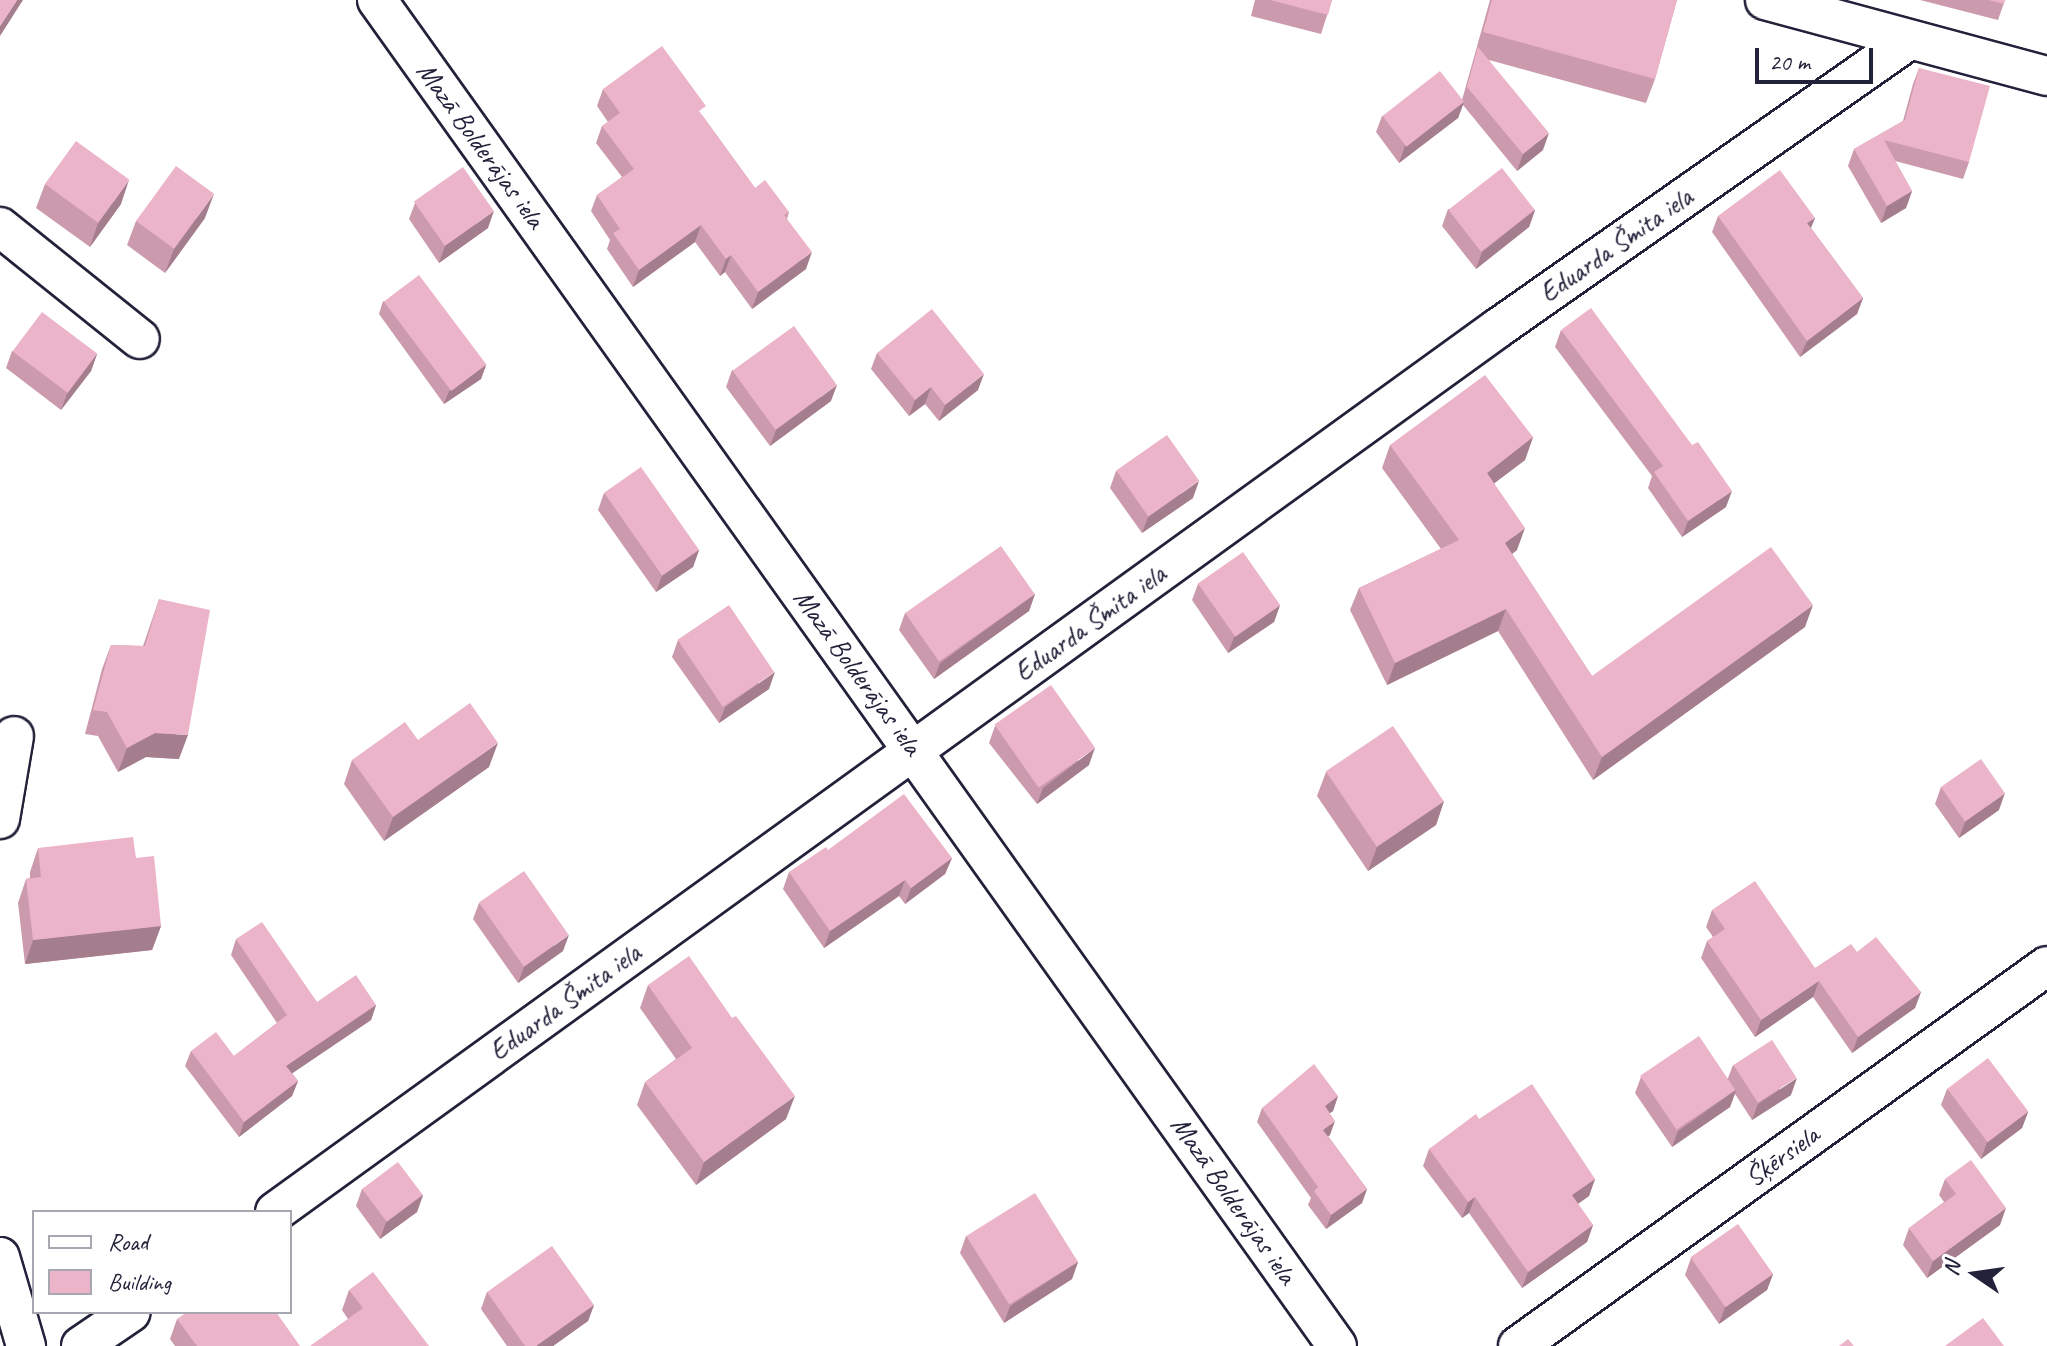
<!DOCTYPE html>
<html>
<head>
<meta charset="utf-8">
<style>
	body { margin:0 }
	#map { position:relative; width:2047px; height:1346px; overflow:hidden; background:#fff; font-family:Caveat,sans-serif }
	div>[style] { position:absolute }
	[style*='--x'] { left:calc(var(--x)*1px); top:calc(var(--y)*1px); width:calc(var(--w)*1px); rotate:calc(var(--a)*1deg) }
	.roads { filter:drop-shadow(2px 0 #22223b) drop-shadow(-2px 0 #22223b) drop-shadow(0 2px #22223b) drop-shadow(0 -2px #22223b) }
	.minor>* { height:38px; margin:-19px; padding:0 19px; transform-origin:19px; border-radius:19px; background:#fff }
	.wall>* { inset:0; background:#cb9bad }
	.shaded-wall>* { inset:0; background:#a57e8d }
	.building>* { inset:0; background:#ecb4c9; transform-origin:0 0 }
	span { translate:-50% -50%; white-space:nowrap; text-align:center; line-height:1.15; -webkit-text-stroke:7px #fff; paint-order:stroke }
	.street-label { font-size:28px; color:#22223b }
	.legend { position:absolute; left:32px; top:1210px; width:260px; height:104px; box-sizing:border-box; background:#fff; border:2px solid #a7a7b1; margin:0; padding:10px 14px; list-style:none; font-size:24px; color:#22223b }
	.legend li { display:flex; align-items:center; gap:16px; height:40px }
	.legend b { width:40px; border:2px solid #a7a7b1 }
	.north { position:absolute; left:1935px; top:1234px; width:80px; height:80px; -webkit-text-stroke:6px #fff; paint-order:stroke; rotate:283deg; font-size:22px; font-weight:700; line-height:32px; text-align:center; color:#22223b }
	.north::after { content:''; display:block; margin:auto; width:28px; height:36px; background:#22223b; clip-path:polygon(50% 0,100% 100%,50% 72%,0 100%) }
	.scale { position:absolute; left:1755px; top:48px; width:118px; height:36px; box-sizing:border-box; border:4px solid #22223b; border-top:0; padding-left:10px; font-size:24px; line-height:28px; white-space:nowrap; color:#22223b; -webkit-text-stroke:6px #fff; paint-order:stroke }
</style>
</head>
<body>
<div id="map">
	<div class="roads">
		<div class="minor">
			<div style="--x:377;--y:0;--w:1653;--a:54.5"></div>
			<div style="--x:1765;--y:0;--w:292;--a:15.1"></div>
			<div style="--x:0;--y:227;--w:179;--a:38.7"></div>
			<div style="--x:0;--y:819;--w:84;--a:-80.4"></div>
			<div style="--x:275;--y:1212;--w:1509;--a:-35.86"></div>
			<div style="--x:1498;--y:328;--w:502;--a:-35.02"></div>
			<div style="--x:0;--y:1257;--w:93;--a:73.7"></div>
			<div style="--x:81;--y:1346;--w:60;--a:-34.2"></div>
			<div style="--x:1518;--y:1346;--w:651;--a:-35.69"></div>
		</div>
	</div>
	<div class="wall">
		<div style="clip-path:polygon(1255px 0,1332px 0,1321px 34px,1251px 16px)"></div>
		<div style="clip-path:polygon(1490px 0,1677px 0,1655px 79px,1646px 103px,1489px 60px,1543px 150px,1517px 171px,1463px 105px,1458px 118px,1399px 163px,1376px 132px,1382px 116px,1462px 100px)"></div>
		<div style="clip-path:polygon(1920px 0,2005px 0,1998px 20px)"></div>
		<div style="clip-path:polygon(1919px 68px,1969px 162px,1963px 179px,1895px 161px,1912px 191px,1906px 208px,1881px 223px,1848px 166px,1854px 149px,1903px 121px,1913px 84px)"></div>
		<div style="clip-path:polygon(603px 89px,702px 115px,755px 188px,789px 212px,787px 219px,806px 269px,752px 309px,725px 272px,720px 276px,695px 242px,633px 287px,607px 249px,610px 240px,591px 211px,597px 195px,622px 177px,596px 143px,602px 126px,608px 122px,597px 106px)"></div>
		<div style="clip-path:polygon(45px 184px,121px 204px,90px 247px,36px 208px)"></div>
		<div style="clip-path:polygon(415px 203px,488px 228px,439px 263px,409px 219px)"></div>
		<div style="clip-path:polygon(1448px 209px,1535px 210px,1529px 227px,1476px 269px,1442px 226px)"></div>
		<div style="clip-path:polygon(1718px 216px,1815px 218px,1811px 228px,1863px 298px,1857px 314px,1800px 357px,1712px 232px)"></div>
		<div style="clip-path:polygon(205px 218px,165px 273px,127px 245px,136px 221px)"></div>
		<div style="clip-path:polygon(383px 301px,486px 365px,481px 379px,444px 404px,379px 314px)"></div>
		<div style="clip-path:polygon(1561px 330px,1726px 507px,1682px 537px,1648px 488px,1652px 476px,1555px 347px)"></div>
		<div style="clip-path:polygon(12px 351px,97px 354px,91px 371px,61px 410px,6px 368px)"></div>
		<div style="clip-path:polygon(877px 353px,978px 390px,939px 421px,925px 404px,909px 416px,871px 369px)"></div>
		<div style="clip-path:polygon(732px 370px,831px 401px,770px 446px,726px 387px)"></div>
		<div style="clip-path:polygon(1533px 437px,1525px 460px,1494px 483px,1517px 550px,1512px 554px,1592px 676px,1805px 627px,1593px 780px,1498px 631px,1387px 685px,1350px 610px,1359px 588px,1441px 549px,1382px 468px,1390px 445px)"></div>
		<div style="clip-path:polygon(1116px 471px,1193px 498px,1142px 533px,1110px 488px)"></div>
		<div style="clip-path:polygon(604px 493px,699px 550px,693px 567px,656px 592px,598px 510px)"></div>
		<div style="clip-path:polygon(1198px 584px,1280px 605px,1274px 622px,1228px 653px,1192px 600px)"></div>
		<div style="clip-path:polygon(1035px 594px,1029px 611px,934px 679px,899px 630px,905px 613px)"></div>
		<div style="clip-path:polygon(159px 599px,179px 759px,146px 757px,118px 772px,98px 736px,85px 734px,102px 669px,111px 645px,143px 646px)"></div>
		<div style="clip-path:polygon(678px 640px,769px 689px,719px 723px,672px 657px)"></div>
		<div style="clip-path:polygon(995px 726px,1089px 765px,1037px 804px,989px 743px)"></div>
		<div style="clip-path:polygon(418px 740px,489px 767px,384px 841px,344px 784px,352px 760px)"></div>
		<div style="clip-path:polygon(1326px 772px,1444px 801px,1436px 825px,1368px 871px,1317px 796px)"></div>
		<div style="clip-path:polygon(1941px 787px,1999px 810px,1959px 838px,1935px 804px)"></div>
		<div style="clip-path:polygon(38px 848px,136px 858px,161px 926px,152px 950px,25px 964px,18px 903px,26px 879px,30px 878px,30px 872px)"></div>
		<div style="clip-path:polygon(828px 850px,952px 858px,945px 874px,905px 904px,899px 896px,824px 948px,783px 889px,789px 872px)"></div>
		<div style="clip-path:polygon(479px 903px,563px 951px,518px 983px,473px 919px)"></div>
		<div style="clip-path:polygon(1712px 910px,1815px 968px,1857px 952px,1921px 992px,1915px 1008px,1852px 1053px,1813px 997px,1755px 1037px,1701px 958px,1707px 941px,1713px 937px,1706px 927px)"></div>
		<div style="clip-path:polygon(236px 939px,317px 1002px,376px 1005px,371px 1020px,292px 1073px,298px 1081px,292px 1096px,239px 1137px,185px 1066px,191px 1051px,234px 1056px,277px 1023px,231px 955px)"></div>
		<div style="clip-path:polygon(648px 985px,732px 1018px,786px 1119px,696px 1185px,637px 1105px,645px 1082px,676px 1059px,640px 1008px)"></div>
		<div style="clip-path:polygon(1733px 1065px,1791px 1095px,1752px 1120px,1735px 1094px,1730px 1107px,1672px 1147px,1635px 1093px,1641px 1077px,1728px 1078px)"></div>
		<div style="clip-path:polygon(1947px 1089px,2028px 1112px,2022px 1128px,1981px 1159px,1941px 1105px)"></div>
		<div style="clip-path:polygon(1338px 1096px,1333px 1111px,1330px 1113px,1330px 1135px,1328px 1136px,1367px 1189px,1362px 1203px,1326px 1229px,1308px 1205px,1311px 1198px,1257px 1122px,1262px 1108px)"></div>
		<div style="clip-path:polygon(1479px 1119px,1595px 1179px,1589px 1196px,1578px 1204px,1593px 1225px,1587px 1242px,1522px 1288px,1469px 1213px,1462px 1218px,1423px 1166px,1429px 1149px)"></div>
		<div style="clip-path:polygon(1945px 1179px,2000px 1225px,1927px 1278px,1903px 1245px,1909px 1228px,1944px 1202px,1939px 1195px)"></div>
		<div style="clip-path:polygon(362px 1189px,423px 1195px,417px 1212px,380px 1239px,356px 1206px)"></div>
		<div style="clip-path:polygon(966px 1236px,1078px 1262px,1072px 1279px,1004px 1323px,960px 1253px)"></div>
		<div style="clip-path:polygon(1691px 1258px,1773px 1274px,1767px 1290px,1719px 1324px,1685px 1275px)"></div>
		<div style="clip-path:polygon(349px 1290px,429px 1346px,348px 1319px,342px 1310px)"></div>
		<div style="clip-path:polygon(487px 1292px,594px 1305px,588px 1321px,553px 1346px,507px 1346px,481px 1309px)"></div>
		<div style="clip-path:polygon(177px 1319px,300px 1346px,175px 1346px,170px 1339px)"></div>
	</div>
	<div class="shaded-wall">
		<div style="clip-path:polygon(17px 0,23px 0,0 36px,0 26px)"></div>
		<div style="clip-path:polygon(1464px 102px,1458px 118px,1399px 163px,1405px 146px)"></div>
		<div style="clip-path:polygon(1549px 133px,1543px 150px,1517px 171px,1523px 154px)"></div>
		<div style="clip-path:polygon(129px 180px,121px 204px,90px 247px,98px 223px)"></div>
		<div style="clip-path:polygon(1912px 191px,1906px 208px,1881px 223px,1887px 206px)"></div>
		<div style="clip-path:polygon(214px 194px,205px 218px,165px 273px,174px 249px)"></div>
		<div style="clip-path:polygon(1535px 210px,1529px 227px,1476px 269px,1482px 252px)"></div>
		<div style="clip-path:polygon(494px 211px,488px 228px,439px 263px,445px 246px)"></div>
		<div style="clip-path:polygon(1815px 218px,1808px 234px,1807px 223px)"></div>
		<div style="clip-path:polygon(701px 225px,695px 242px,633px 287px,639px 270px)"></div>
		<div style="clip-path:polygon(812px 252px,806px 269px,752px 309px,758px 292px)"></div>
		<div style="clip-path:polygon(731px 255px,725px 272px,720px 276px,726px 259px)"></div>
		<div style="clip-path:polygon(1863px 298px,1857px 314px,1800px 357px,1807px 341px)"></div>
		<div style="clip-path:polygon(97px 354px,91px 371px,61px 410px,67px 394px)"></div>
		<div style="clip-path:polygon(486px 365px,481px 379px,444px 404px,449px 391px)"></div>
		<div style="clip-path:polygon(984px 374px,978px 390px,939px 421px,945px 405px)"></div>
		<div style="clip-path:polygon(837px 385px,831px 401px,770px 446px,776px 430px)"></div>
		<div style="clip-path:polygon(931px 387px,925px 404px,909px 416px,915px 400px)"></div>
		<div style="clip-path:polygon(1533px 437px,1525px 460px,1479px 495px,1487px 473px)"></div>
		<div style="clip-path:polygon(1199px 481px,1193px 498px,1142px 533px,1148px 517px)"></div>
		<div style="clip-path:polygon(1732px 491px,1726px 507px,1682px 537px,1688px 521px)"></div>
		<div style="clip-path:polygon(1525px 528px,1517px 550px,1497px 565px,1505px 543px)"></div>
		<div style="clip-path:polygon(699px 550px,693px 567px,656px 592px,662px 576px)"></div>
		<div style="clip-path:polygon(1035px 594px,1029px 611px,934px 679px,940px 663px)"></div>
		<div style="clip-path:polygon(1280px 605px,1274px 622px,1228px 653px,1234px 637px)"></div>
		<div style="clip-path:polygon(1813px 605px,1805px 627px,1593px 780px,1602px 757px)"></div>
		<div style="clip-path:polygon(1506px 609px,1498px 631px,1387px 685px,1395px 663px)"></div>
		<div style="clip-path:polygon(775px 672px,769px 689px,719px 723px,725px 707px)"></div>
		<div style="clip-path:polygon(155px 733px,188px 735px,179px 759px,146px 757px,118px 772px,127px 748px)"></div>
		<div style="clip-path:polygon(498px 743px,489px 767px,384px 841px,393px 817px)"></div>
		<div style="clip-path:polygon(1095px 748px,1089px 765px,1037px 804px,1043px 788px)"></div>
		<div style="clip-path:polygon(2005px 793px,1999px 810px,1959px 838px,1965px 822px)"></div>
		<div style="clip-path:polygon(1444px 801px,1436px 825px,1368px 871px,1377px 847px)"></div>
		<div style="clip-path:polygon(952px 858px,945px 874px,905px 904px,911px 888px)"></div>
		<div style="clip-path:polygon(905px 880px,899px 896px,824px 948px,830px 931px)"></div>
		<div style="clip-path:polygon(161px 926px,152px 950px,25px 964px,33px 940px)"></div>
		<div style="clip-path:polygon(569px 935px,563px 951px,518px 983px,524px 967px)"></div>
		<div style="clip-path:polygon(1819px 981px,1813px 997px,1755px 1037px,1761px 1020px)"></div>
		<div style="clip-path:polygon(1921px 992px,1915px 1008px,1852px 1053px,1858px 1037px)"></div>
		<div style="clip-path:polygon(376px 1005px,371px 1020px,281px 1081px,286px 1066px)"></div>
		<div style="clip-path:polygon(1797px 1078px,1791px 1095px,1752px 1120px,1758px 1104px)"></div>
		<div style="clip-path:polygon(298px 1081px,292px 1096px,239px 1137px,244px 1122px)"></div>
		<div style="clip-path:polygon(1736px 1090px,1730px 1107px,1672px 1147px,1678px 1131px)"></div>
		<div style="clip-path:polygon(795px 1096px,786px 1119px,696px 1185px,704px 1162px)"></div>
		<div style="clip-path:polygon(1338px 1096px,1333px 1111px,1320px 1120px,1325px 1106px)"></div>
		<div style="clip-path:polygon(2028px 1112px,2022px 1128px,1981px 1159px,1987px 1142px)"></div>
		<div style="clip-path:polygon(1335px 1121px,1330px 1135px,1318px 1144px,1323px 1130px)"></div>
		<div style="clip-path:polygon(1595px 1179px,1589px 1196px,1566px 1212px,1572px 1195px)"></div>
		<div style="clip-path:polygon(1367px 1189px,1362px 1203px,1326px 1229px,1331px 1215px)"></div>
		<div style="clip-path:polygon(423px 1195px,417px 1212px,380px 1239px,386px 1222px)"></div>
		<div style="clip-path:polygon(1475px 1197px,1469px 1213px,1462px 1218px,1468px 1202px)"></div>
		<div style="clip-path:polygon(2006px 1208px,2000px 1225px,1927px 1278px,1933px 1261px)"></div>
		<div style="clip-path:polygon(1593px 1225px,1587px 1242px,1522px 1288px,1528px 1272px)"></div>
		<div style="clip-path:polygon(1078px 1262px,1072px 1279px,1004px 1323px,1010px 1306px)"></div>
		<div style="clip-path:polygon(1773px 1274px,1767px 1290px,1719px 1324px,1725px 1307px)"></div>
		<div style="clip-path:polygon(594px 1305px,588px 1321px,553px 1346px,536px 1346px)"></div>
	</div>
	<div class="building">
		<div style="clip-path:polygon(0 0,17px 0,0 26px)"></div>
		<div style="clip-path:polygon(1270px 0,1332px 0,1328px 15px)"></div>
		<div style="clip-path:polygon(1492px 0,1677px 0,1655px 79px,1483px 32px)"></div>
		<div style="clip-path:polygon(1989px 0,2005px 0,2004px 4px)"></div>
		<div style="clip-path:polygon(662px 46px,706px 106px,699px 111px,755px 188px,765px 180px,789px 212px,784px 215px,812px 252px,758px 292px,731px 255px,726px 259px,701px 225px,639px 270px,613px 233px,620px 229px,597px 195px,634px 169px,602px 126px,620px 113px,603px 89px)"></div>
		<div style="clip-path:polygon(1478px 47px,1549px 133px,1523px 154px,1467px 87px)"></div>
		<div style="clip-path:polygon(1919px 68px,1990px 86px,1969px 162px,1884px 140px,1912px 191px,1887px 206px,1854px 149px,1905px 120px)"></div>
		<div style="left:1440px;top:71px;width:39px;height:73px;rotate:52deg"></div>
		<div style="left:76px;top:141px;width:66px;height:53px;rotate:36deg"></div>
		<div style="left:176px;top:166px;width:47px;height:68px;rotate:36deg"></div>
		<div style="left:463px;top:167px;width:54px;height:60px;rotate:55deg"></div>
		<div style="left:1502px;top:168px;width:53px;height:68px;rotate:52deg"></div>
		<div style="clip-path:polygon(1780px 170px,1815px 218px,1807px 223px,1863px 298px,1807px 341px,1718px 216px)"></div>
		<div style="left:419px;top:275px;width:112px;height:44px;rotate:53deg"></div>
		<div style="clip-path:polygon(1591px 308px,1692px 445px,1698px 442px,1732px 491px,1688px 521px,1654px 472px,1663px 466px,1561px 330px)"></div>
		<div style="clip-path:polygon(932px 309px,984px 374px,945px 405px,931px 387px,915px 400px,877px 353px)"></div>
		<div style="left:42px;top:312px;width:69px;height:49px;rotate:37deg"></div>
		<div style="left:794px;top:326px;width:73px;height:76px;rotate:54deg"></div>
		<div style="clip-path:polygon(1485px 375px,1533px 437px,1487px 473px,1525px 528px,1505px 543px,1592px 676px,1771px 547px,1813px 605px,1602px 757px,1506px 609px,1395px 663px,1359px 588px,1459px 540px,1390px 445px)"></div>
		<div style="left:1167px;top:435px;width:56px;height:62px;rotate:55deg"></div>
		<div style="left:641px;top:467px;width:101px;height:45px;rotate:55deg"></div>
		<div style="left:1001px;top:546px;width:59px;height:117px;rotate:55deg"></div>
		<div style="left:1243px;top:552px;width:65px;height:55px;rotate:55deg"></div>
		<div style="clip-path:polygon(159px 599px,210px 610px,188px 735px,155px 733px,127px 748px,107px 712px,93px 710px,111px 645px,145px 646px)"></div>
		<div style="left:729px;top:605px;width:81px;height:62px;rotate:56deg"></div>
		<div style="left:1051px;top:685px;width:77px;height:69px;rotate:55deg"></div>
		<div style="clip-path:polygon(470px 703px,498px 743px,393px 817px,352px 760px,405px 722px,418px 740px)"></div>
		<div style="left:1393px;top:726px;width:91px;height:81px;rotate:56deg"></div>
		<div style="left:1981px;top:759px;width:42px;height:49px;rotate:55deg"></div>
		<div style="clip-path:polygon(904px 794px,952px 858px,911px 888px,905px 880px,830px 931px,789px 872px,826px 847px,828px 850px)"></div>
		<div style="clip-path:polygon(133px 837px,136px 858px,154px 856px,161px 926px,33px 940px,26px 879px,41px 877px,38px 848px)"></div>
		<div style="left:524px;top:871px;width:78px;height:55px;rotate:55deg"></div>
		<div style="clip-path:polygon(1755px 881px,1815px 968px,1851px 944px,1857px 952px,1876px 937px,1921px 992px,1858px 1037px,1819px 981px,1761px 1020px,1707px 941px,1725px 929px,1712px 910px)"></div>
		<div style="clip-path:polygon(262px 922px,317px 1002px,356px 975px,376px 1005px,286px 1066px,298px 1081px,244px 1122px,191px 1051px,216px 1032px,234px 1056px,287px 1015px,236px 939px)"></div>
		<div style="clip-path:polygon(689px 956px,732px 1018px,736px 1016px,795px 1096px,704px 1162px,645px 1082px,692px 1048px,648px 985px)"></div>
		<div style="left:1699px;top:1036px;width:65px;height:71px;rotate:56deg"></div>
		<div style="left:1772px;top:1040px;width:45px;height:46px;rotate:57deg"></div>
		<div style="left:1988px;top:1058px;width:67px;height:51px;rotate:53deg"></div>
		<div style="clip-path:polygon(1314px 1064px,1338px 1096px,1325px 1106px,1335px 1121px,1323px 1130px,1367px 1189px,1331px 1215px,1314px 1191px,1318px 1187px,1262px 1108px)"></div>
		<div style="clip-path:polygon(1532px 1084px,1595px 1179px,1572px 1195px,1593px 1225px,1528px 1272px,1475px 1197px,1468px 1202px,1429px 1149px,1476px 1114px,1479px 1119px)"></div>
		<div style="clip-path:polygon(1971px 1160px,2006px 1208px,1933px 1261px,1909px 1228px,1956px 1194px,1945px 1179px)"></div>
		<div style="left:398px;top:1162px;width:41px;height:45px;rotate:53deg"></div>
		<div style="left:1035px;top:1193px;width:81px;height:81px;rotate:58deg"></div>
		<div style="left:1738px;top:1224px;width:61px;height:58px;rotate:55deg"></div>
		<div style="clip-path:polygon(552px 1246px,594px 1305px,536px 1346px,525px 1346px,487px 1292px)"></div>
		<div style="clip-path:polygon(373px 1272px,429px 1346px,310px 1346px,363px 1308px,349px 1290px)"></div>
		<div style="clip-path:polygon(187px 1312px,276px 1312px,300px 1346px,197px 1346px,177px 1319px)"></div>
		<div style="clip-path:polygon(1983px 1318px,2004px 1346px,1945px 1346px)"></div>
		<div style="clip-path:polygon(1848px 1339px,1854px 1346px,1839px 1346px)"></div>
	</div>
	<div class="street-label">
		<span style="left:481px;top:145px;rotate:54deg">Mazā Bolderājas iela</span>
		<span style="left:1616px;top:245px;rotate:-35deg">Eduarda Šmita iela</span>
		<span style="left:1090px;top:623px;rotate:-36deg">Eduarda Šmita iela</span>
		<span style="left:858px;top:672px;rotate:54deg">Mazā Bolderājas iela</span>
		<span style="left:565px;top:1002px;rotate:-36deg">Eduarda Šmita iela</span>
		<span style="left:1782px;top:1156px;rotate:-36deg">Šķērsiela</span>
		<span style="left:1234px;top:1200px;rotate:55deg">Mazā Bolderājas iela</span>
	</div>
	<ul class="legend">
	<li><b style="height:10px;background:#fff"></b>Road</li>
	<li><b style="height:22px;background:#ecb4c9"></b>Building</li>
	</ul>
	<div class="north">N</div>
	<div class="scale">20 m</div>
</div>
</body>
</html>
